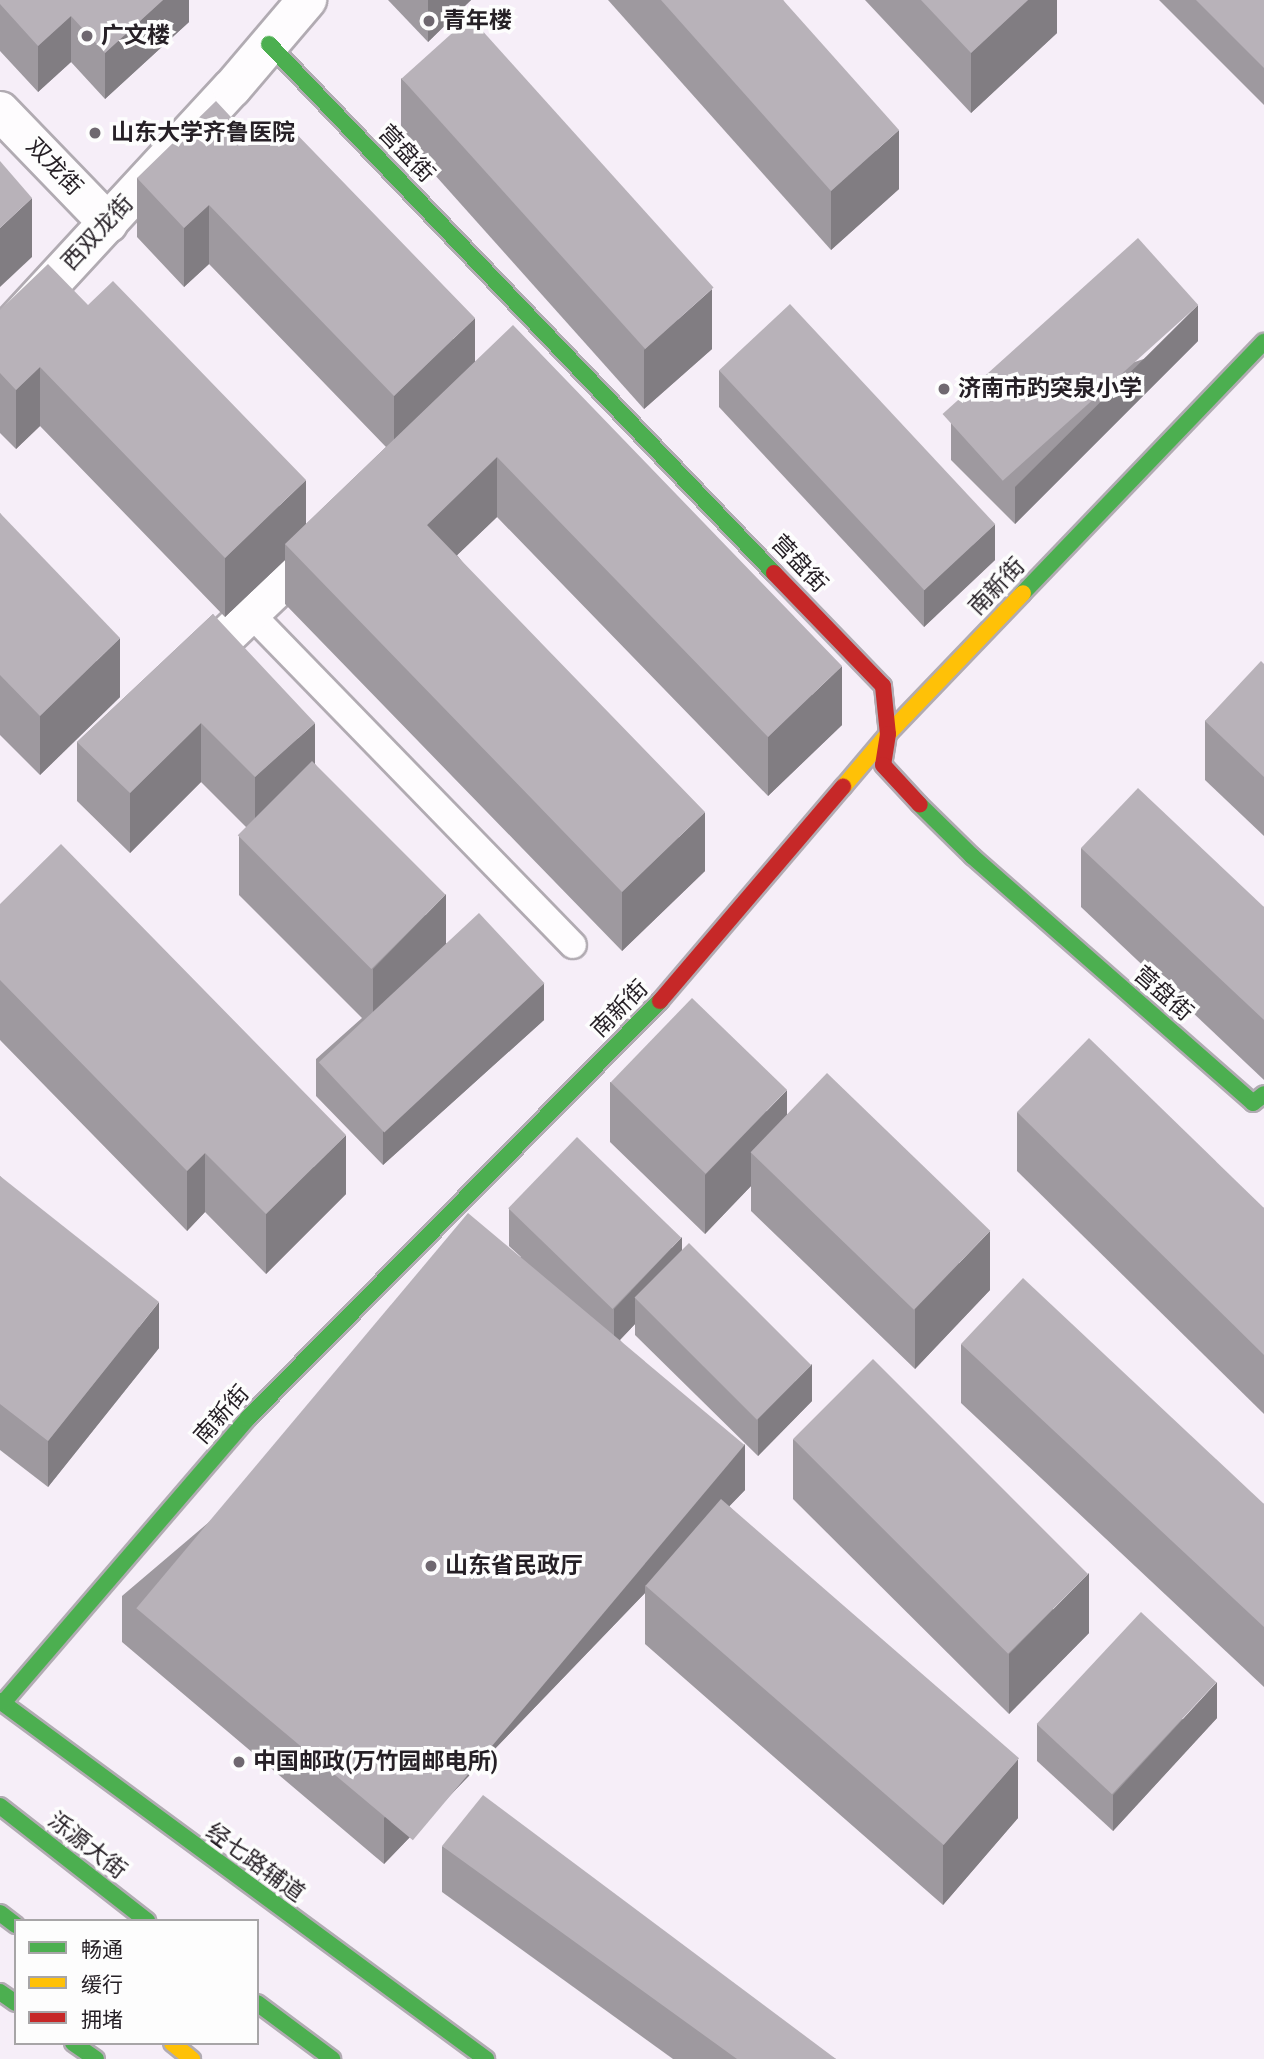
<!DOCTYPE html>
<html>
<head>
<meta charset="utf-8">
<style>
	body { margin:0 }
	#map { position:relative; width:1264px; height:2059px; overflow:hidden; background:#f6eef8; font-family:"Roboto Condensed","Noto Sans SC",sans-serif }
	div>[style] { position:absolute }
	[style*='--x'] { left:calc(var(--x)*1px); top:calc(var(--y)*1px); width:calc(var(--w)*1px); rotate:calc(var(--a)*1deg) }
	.roads { filter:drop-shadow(2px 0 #b1abb2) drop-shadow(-2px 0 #b1abb2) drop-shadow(0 2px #b1abb2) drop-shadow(0 -2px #b1abb2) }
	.lane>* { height:26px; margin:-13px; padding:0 13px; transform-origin:13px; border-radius:13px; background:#fefcfe }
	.street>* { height:38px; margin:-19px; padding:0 19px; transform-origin:19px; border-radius:19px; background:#fefcfe }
	.fast>* { height:16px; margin:-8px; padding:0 8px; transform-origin:8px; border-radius:8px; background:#4caf50 }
	.slow>* { height:16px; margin:-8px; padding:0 8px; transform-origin:8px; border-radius:8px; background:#ffc107 }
	.jam>* { height:16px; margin:-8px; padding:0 8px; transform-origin:8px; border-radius:8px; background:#c62828 }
	.wall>* { inset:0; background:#9e999f }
	.shaded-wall>* { inset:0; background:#817d82 }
	.building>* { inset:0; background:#b8b2b9; transform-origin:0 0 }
	.dots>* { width:19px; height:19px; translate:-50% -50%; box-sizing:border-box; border:4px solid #fdfdfd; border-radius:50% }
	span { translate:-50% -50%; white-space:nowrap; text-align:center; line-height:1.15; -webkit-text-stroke:7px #fdfdfd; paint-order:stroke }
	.poi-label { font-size:23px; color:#262026; font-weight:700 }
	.left { translate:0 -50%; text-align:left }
	.street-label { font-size:23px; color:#262026 }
	.legend { position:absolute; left:14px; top:1919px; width:245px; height:126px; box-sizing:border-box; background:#fdfdfd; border:2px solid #a7a5a7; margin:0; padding:9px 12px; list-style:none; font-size:21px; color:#262026 }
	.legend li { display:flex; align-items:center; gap:14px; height:35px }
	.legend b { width:35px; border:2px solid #a7a5a7 }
</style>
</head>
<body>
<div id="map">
	<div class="roads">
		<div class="lane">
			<div style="--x:250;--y:613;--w:463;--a:45.8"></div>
		</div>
		<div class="street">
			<div style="--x:0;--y:111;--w:156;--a:46"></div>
			<div style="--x:0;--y:339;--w:342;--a:-47.3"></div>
			<div style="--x:232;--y:88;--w:116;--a:-49.6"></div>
			<div style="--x:192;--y:669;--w:181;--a:-43.7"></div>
		</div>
		<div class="fast">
			<div style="--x:269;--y:44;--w:731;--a:46.33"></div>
			<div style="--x:1023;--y:593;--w:348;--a:-46.2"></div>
			<div style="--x:920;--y:805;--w:73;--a:44.4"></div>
			<div style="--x:972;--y:856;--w:374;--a:41.3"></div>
			<div style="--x:1253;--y:1103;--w:14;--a:-39"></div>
			<div style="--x:0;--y:1701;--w:604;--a:36.38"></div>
			<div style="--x:3;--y:1703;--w:376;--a:-49.3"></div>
			<div style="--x:248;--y:1418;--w:586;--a:-45.35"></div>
			<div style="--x:0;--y:1806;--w:187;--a:38"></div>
			<div style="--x:0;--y:1913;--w:20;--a:37"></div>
			<div style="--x:0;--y:1992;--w:19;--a:35"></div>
			<div style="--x:257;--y:2003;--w:94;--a:36.7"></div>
			<div style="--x:73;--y:2043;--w:28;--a:35"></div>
		</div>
		<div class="slow">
			<div style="--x:843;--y:787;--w:70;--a:-49.7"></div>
			<div style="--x:888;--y:734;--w:195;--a:-46.2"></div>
			<div style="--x:172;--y:2043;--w:26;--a:39"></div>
		</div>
		<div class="jam">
			<div style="--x:774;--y:573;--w:157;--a:46"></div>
			<div style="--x:883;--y:686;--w:48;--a:84.1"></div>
			<div style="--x:888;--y:734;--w:31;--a:99"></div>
			<div style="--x:883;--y:765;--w:54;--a:47.2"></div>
			<div style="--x:660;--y:1001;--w:282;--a:-49.5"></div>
		</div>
	</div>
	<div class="wall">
		<div style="clip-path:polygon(0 0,189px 0,189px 22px,105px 99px,71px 62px,38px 92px,0 51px)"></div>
		<div style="clip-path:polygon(388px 0,471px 0,428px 42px)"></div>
		<div style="clip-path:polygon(608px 0,783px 0,899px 189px,831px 250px)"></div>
		<div style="clip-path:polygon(865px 0,1057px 0,1057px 33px,971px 113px)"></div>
		<div style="clip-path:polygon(1159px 0,1264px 0,1264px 105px)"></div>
		<div style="clip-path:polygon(401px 78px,712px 349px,644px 409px,401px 137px)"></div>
		<div style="clip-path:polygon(256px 144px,842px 725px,768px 796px,497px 517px,457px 555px,705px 871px,622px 951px,285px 604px,285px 560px,225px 617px,40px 426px,16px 449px,0 433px,0 310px,306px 524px,386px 447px,209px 264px,184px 287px,137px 237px,137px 178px)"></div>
		<div style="clip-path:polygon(1198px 341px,1015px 524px,951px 460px,951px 423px)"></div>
		<div style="clip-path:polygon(719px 370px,995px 560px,924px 627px,719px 407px)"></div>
		<div style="clip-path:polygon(0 513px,120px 697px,40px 775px,0 735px)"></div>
		<div style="clip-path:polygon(213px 614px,315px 764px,446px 943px,544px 1020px,383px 1165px,316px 1096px,316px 1059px,362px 1018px,239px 895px,239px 836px,247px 828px,201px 782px,130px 853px,77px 801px,77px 742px)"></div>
		<div style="clip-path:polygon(1264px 664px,1264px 836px,1205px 780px,1205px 721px)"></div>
		<div style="clip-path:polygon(1081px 848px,1264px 907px,1264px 1080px,1081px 907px)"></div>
		<div style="clip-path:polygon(0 904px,346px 1194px,266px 1274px,205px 1212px,187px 1231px,0 1040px)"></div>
		<div style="clip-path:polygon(610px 1082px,787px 1115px,990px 1290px,915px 1369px,751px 1211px,751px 1186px,705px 1234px,610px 1142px)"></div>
		<div style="clip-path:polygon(1017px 1112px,1264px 1208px,1264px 1414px,1017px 1171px)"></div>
		<div style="clip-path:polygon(0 1176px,159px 1348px,48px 1487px,0 1450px)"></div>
		<div style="clip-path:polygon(509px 1209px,682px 1250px,812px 1401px,758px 1456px,635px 1335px,635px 1324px,620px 1340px,745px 1490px,729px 1506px,1018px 1818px,943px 1905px,645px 1644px,645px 1593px,384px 1864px,122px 1642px,122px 1596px,521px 1257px,509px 1246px)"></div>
		<div style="clip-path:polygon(961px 1344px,1264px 1504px,1264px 1687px,961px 1403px)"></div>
		<div style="clip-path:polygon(793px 1439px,1089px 1633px,1009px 1714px,793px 1499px)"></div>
		<div style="clip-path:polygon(1217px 1718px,1113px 1831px,1037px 1761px,1037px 1724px)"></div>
		<div style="clip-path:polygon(442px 1846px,836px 2059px,673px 2059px,442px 1892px)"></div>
	</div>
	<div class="shaded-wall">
		<div style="clip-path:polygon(163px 0,189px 0,189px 22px,105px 99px,105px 53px)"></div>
		<div style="clip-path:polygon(428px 0,471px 0,428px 42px)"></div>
		<div style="clip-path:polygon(1028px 0,1057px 0,1057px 33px,971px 113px,971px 53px)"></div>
		<div style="clip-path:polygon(71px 16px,71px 62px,38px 92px,38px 46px)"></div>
		<div style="clip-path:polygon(899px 130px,899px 189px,831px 250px,831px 191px)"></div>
		<div style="clip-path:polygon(32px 198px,32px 257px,0 287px,0 228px)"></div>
		<div style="clip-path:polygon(209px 205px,209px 264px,184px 287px,184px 228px)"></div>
		<div style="clip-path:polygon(712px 289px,712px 349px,644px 409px,644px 350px)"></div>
		<div style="clip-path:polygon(1198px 305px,1198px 341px,1015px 524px,1015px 487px)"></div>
		<div style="clip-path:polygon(475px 318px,475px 377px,394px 455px,394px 396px)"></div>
		<div style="clip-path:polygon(40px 367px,40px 426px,16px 449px,16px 390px)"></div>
		<div style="clip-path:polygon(497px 457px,497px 517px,427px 584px,427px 525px)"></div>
		<div style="clip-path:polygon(306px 480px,306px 540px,285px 544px,285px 560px,225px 617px,225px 558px)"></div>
		<div style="clip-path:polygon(995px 524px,995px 560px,924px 627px,924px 590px)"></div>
		<div style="clip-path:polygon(120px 638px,120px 697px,40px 775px,40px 716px)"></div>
		<div style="clip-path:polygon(842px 666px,842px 725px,768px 796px,768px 737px)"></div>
		<div style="clip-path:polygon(201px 723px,201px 782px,130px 853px,130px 793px)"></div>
		<div style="clip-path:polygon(315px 723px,315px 782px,255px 837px,255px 777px)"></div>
		<div style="clip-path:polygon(705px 812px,705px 871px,622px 951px,622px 892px)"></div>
		<div style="clip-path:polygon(446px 894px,446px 954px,373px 1028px,373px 969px)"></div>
		<div style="clip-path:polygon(544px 983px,544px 1020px,383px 1165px,383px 1128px)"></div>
		<div style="clip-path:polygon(787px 1090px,787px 1150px,751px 1152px,751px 1186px,705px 1234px,705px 1175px)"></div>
		<div style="clip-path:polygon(346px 1135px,346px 1194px,266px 1274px,266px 1214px)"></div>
		<div style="clip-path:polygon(205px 1153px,205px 1212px,187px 1231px,187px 1171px)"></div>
		<div style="clip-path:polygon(990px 1231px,990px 1290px,915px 1369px,915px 1309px)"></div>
		<div style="clip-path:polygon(682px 1237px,682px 1274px,635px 1298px,635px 1324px,614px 1346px,614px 1309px)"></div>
		<div style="clip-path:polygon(159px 1302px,159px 1348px,48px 1487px,48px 1441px)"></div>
		<div style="clip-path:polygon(812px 1364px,812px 1401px,758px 1456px,758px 1419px)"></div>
		<div style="clip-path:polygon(745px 1444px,745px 1490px,650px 1589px,645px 1585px,645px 1593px,384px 1864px,384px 1818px)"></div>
		<div style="clip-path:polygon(1089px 1573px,1089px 1633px,1009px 1714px,1009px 1654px)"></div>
		<div style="clip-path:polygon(1217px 1682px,1217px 1718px,1113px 1831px,1113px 1795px)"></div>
		<div style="clip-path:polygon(1018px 1759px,1018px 1818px,943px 1905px,943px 1845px)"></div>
	</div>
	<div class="building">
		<div style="clip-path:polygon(0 0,163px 0,105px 53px,71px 16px,38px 46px,0 4px)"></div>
		<div style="clip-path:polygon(661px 0,783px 0,899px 130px,831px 191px)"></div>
		<div style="clip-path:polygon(921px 0,1028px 0,971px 53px)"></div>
		<div style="clip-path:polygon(1196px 0,1264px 0,1264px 68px)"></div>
		<div style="left:470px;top:17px;width:364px;height:92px;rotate:48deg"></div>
		<div style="clip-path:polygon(216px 101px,256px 144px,282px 119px,475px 318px,394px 396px,209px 205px,184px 228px,137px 178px)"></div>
		<div style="clip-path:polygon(0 161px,32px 198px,0 228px)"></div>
		<div style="left:1138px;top:238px;width:90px;height:263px;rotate:48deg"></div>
		<div style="clip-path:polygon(48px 264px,88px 305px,113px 281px,306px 480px,225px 558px,40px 367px,16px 390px,0 373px,0 310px)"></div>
		<div style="left:790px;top:304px;width:301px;height:97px;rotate:47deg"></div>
		<div style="clip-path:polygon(513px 325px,842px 666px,768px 737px,497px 457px,427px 525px,705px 812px,622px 892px,285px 544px)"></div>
		<div style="clip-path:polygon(0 513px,120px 638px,40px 716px,0 675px)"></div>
		<div style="clip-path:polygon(213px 614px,315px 723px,255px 777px,201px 723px,130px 793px,77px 742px)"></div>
		<div style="clip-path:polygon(1261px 661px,1264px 664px,1264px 777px,1205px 721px)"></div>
		<div style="left:312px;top:761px;width:189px;height:105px;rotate:45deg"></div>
		<div style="clip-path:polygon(1138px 788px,1264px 907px,1264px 1020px,1081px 848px)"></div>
		<div style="clip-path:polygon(61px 844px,346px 1135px,266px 1214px,205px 1153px,187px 1171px,0 980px,0 904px)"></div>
		<div style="left:479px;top:913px;width:96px;height:219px;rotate:47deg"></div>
		<div style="left:692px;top:998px;width:132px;height:117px;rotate:44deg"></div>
		<div style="clip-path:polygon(1089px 1038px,1264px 1208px,1264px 1355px,1017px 1112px)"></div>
		<div style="left:827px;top:1073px;width:227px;height:110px;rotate:44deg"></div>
		<div style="left:577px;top:1137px;width:145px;height:99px;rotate:44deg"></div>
		<div style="clip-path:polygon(0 1176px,159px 1302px,48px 1441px,0 1404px)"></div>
		<div style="left:468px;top:1213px;width:361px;height:516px;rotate:40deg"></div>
		<div style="left:689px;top:1243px;width:173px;height:77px;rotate:45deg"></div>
		<div style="clip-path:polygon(1023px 1278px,1264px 1504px,1264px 1627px,961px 1344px)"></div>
		<div style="left:873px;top:1359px;width:304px;height:113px;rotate:45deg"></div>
		<div style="left:721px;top:1499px;width:395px;height:115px;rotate:41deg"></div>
		<div style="left:1141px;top:1612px;width:103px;height:153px;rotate:43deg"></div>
		<div style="clip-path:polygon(483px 1795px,836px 2059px,737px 2059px,442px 1846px)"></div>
	</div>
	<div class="dots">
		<div style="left:429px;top:21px;background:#6f6870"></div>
		<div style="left:87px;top:36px;background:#6f6870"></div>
		<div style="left:95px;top:133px;background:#6f6870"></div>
		<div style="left:944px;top:389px;background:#6f6870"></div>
		<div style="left:431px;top:1566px;background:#6f6870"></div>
		<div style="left:239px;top:1762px;background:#6f6870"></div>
	</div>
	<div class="poi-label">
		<span class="left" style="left:443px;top:21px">青年楼</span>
		<span class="left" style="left:101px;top:36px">广文楼</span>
		<span class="left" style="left:111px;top:133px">山东大学齐鲁医院</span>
		<span class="left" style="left:958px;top:389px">济南市趵突泉小学</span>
		<span class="left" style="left:445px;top:1566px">山东省民政厅</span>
		<span class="left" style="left:253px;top:1762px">中国邮政(万竹园邮电所)</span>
	</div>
	<div class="street-label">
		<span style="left:406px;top:154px;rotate:46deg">营盘街</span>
		<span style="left:54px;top:167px;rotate:46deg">双龙街</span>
		<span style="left:98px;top:233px;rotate:-47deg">西双龙街</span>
		<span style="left:799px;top:564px;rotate:46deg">营盘街</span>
		<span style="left:997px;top:587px;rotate:-46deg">南新街</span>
		<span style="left:1163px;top:994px;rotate:41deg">营盘街</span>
		<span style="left:620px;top:1009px;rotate:-45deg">南新街</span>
		<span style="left:222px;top:1415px;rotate:-48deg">南新街</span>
		<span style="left:87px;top:1846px;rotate:38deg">泺源大街</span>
		<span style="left:255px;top:1863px;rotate:36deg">经七路辅道</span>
	</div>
	<ul class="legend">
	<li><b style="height:9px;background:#4caf50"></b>畅通</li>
	<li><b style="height:9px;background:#ffc107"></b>缓行</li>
	<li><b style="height:9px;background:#c62828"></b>拥堵</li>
	</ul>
</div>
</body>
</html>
